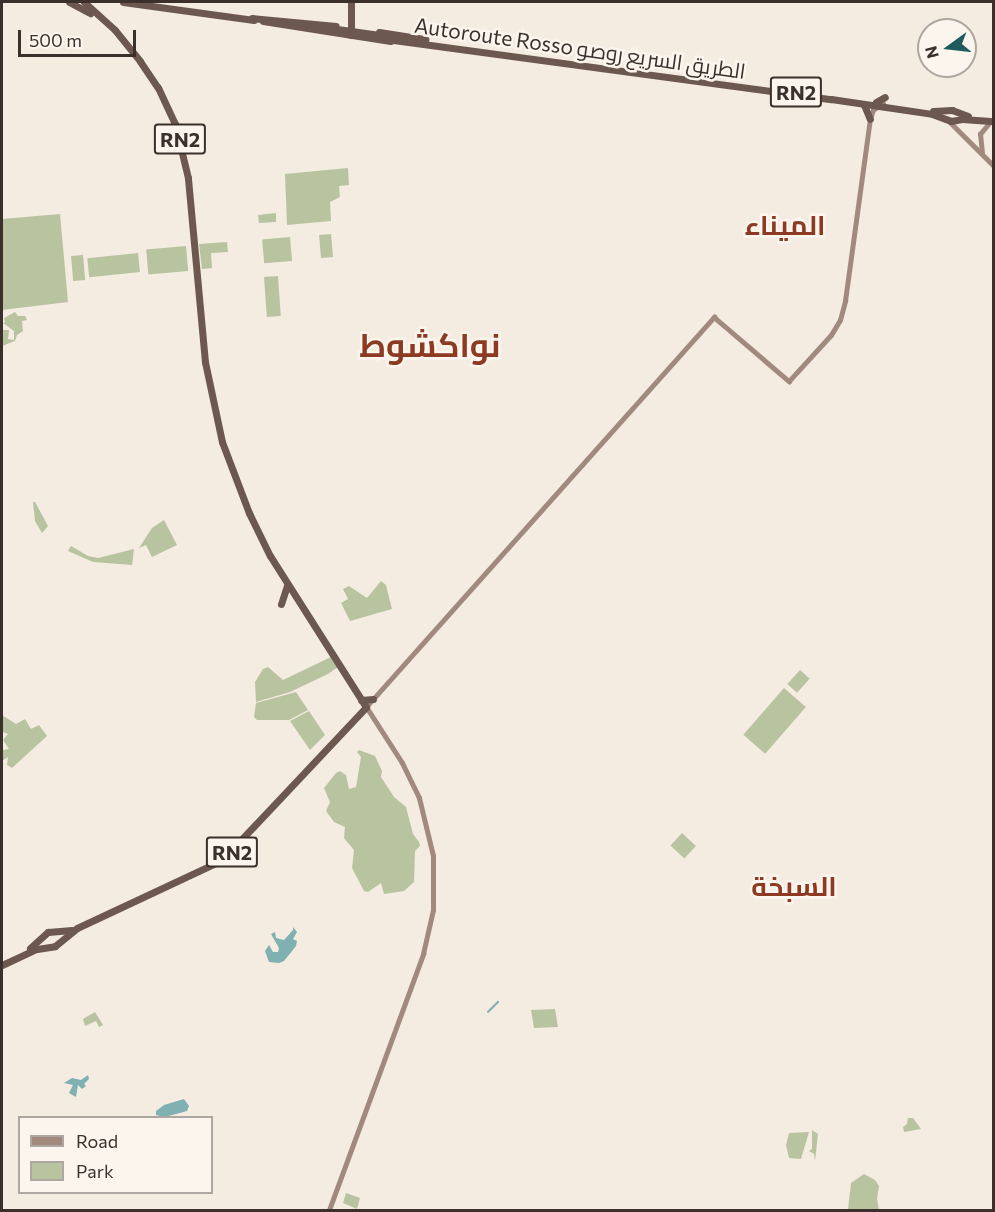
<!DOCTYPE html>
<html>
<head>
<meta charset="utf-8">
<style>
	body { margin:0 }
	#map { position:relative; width:995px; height:1212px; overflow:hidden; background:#f4ebe1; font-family:Commissioner,Cairo,sans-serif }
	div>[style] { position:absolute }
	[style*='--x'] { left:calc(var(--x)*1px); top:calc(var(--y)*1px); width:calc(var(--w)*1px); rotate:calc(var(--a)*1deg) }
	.green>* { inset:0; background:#b8c4a0; transform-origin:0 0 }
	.water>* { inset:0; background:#7fb0b2 }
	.stream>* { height:1.5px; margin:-0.75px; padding:0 0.75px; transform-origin:0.75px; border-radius:0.75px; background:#7fb0b2 }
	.secondary>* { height:4.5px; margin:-2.25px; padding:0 2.25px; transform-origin:2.25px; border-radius:2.25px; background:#a18a7d }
	.trunk>* { height:7px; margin:-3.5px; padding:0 3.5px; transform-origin:3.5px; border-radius:3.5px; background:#6c584f }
	.trunk-bridge>* { height:7px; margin:-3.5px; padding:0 3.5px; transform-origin:3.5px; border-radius:3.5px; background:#6c584f }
	span { translate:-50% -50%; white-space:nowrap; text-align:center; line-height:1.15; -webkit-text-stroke:5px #fbf5ee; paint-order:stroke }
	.shield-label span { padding:2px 4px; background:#fbf5ee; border:2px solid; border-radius:4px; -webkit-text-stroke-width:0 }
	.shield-label { font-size:20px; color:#3b302b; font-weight:700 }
	.street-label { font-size:21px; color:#3b302b }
	.district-label { font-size:27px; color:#8c3b22; font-weight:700 }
	.town-label { font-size:33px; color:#8c3b22; font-weight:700 }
	.frame { position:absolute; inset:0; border:3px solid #3b302b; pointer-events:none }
	.legend { position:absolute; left:18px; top:1116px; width:195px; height:78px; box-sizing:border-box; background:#fbf5ee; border:2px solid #aea6a0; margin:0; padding:8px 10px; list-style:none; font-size:18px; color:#3b302b }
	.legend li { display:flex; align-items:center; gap:12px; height:30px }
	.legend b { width:30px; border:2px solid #aea6a0 }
	.north { position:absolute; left:917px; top:18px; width:60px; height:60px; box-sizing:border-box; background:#fbf5ee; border:2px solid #aea6a0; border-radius:50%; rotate:255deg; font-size:16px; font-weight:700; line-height:24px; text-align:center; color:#3b302b }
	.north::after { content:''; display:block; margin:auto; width:21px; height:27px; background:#1f5a5e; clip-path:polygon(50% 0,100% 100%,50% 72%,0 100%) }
	.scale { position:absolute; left:18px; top:30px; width:118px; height:27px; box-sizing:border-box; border:3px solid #3b302b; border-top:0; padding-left:8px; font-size:18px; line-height:21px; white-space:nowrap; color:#3b302b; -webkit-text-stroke:4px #fbf5ee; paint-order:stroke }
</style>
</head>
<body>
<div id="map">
	<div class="green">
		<div style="clip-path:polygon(348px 168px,349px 185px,339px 186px,340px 197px,330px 202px,331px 221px,287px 225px,285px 174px)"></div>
		<div style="clip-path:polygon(276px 213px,276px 222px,259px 223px,258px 215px)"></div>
		<div style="clip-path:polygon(60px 214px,68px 302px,2px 310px,2px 219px)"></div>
		<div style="left:331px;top:234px;width:23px;height:12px;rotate:85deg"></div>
		<div style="left:290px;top:237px;width:24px;height:28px;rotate:85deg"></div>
		<div style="clip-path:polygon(227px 242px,228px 252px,211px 253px,212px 268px,202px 269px,199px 244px)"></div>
		<div style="left:186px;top:246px;width:25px;height:40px;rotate:85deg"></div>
		<div style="left:138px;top:253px;width:19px;height:51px;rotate:84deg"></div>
		<div style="left:83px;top:255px;width:25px;height:12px;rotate:85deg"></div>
		<div style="left:278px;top:276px;width:40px;height:14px;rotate:86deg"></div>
		<div style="clip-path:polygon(15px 312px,18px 316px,25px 316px,27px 320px,22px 321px,23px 331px,17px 335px,15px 341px,2px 346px,2px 330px,9px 330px,8px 339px,14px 340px,14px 331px,3px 323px,5px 322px,4px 318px)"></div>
		<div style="clip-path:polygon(33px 502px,35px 502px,48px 526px,42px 533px,35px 521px)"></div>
		<div style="clip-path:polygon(164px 520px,177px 545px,152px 557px,146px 545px,139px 548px,152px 528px)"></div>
		<div style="clip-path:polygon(71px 546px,88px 556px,98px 558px,134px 549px,132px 565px,93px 562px,68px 551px)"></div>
		<div style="clip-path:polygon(381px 581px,386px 585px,392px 609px,350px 621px,341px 603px,348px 599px,343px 589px,349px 586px,367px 598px)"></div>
		<div style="clip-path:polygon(331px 657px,338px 667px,328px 674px,290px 692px,256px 702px,255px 682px,263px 669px,268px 667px,283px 680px)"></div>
		<div style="left:800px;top:670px;width:13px;height:19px;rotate:42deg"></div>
		<div style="left:784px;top:688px;width:29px;height:62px;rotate:41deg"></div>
		<div style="clip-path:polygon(296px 692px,308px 710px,289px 720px,257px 720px,254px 717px,256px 703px)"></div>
		<div style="clip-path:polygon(309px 711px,325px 735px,310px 750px,290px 721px)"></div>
		<div style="clip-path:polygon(2px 715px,16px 724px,25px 719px,31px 729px,39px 725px,47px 736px,12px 768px,7px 765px,8px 757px,2px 761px,2px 745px,3px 750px,9px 749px,3px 740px,8px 734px,3px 732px)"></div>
		<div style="clip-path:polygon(359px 750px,375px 756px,382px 771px,381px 777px,394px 797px,406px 807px,413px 834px,419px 842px,420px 846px,415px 851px,414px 882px,404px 891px,384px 894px,381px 883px,368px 892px,364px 891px,352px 868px,354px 850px,344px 838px,345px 827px,334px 822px,326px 811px,330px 802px,324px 788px,336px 773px,340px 771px,346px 775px,349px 789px,356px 787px,361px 757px,357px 752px)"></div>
		<div style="left:682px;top:833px;width:19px;height:17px;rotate:43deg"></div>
		<div style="clip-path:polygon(555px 1009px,558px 1027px,534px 1028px,531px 1010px)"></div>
		<div style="clip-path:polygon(95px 1012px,103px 1025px,99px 1027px,96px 1021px,85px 1026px,83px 1019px)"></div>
		<div style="clip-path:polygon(908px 1118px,913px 1118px,921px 1129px,904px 1132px,903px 1127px,907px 1124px)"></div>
		<div style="clip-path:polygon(812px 1130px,818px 1134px,815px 1161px,814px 1154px,809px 1151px,812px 1149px)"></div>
		<div style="clip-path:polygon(809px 1132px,801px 1159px,789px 1158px,786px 1145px,789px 1133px)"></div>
		<div style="clip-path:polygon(864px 1174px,875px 1180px,879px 1186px,877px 1199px,879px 1210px,848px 1210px,851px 1183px)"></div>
		<div style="clip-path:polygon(346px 1193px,360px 1198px,357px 1209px,343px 1203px)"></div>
	</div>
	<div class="water">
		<div style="clip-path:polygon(293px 927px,297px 932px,293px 939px,297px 941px,296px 946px,284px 961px,279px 963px,269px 962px,265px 951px,269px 945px,273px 952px,278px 952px,279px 948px,271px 934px,275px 932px,276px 938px,284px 940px,293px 930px)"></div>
		<div style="clip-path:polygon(88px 1075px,89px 1079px,84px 1084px,86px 1086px,82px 1089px,78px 1085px,76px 1097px,69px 1093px,73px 1085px,64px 1083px,72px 1078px,81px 1080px)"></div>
		<div style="clip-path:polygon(184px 1099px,189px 1106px,187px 1111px,165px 1117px,156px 1115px,156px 1111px,164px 1105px)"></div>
	</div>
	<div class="stream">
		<div style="--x:488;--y:1012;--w:14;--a:-45"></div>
	</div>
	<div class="secondary">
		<div style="--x:948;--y:120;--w:65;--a:45"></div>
		<div style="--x:982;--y:153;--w:19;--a:-96"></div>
		<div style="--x:980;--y:134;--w:17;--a:-50"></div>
		<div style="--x:329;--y:1210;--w:273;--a:-69.8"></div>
		<div style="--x:423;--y:954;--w:45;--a:-77.2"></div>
		<div style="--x:433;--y:910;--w:54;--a:-90"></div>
		<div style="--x:433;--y:856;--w:60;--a:-103.6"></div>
		<div style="--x:419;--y:798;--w:39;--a:-116"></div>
		<div style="--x:402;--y:763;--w:67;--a:-122.7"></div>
		<div style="--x:366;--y:707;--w:523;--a:-48.26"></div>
		<div style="--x:714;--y:317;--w:99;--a:40.5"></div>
		<div style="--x:789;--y:381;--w:62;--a:-47.6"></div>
		<div style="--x:831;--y:335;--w:17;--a:-59"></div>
		<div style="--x:840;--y:320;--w:20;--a:-75"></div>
		<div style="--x:845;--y:301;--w:184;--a:-82.2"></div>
		<div style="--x:870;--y:119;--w:9;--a:-72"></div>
		<div style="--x:873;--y:110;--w:12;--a:-35"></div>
	</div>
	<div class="trunk">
		<div style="--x:69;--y:2;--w:24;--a:28"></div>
		<div style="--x:123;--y:2;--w:132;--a:7.8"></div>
		<div style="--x:252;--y:18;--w:84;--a:5.4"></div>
		<div style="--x:263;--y:21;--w:129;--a:8.9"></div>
		<div style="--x:379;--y:32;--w:47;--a:8.7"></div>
		<div style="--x:351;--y:35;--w:33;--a:-90"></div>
		<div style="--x:386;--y:39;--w:449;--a:7.7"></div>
		<div style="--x:831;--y:99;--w:102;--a:8.4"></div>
		<div style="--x:932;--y:114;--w:20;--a:20"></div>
		<div style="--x:951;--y:121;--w:11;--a:-10"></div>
		<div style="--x:962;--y:119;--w:32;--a:4"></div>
		<div style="--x:876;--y:102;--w:10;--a:-29"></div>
		<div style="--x:864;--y:105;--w:15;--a:67"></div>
		<div style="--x:933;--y:111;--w:19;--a:-3"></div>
		<div style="--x:952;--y:110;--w:17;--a:21"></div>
		<div style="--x:281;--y:604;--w:19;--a:-72"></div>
		<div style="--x:361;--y:700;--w:12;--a:-5"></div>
		<div style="--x:30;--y:948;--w:24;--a:-42"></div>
		<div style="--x:48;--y:932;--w:24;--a:-5"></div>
		<div style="--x:2;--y:965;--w:38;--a:-25"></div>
		<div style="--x:37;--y:949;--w:18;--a:-9"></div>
		<div style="--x:55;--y:946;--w:28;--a:-39"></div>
		<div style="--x:77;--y:928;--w:160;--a:-25.1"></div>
		<div style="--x:222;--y:860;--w:210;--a:-46.7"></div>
		<div style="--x:366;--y:707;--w:179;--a:-122.4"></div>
		<div style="--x:270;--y:556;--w:48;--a:-116"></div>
		<div style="--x:249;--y:513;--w:76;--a:-110.8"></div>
		<div style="--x:222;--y:442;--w:82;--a:-102"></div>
		<div style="--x:205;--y:362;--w:185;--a:-95.3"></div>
		<div style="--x:188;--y:178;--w:56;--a:-103.5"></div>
		<div style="--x:175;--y:124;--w:40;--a:-115"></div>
		<div style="--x:158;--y:88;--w:32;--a:-124"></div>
		<div style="--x:140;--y:61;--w:40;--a:-129"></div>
		<div style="--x:115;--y:30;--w:42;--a:-137.9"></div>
	</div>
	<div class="trunk-bridge">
		<div style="--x:330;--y:28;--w:57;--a:8.1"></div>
	</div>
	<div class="shield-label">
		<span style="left:796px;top:92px">RN2</span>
		<span style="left:180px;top:139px">RN2</span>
		<span style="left:232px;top:852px">RN2</span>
	</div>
	<div class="street-label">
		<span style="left:580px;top:48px;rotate:8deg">Autoroute Rosso الطريق السريع روصو</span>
	</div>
	<div class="district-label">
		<span style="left:785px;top:225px">الميناء</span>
		<span style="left:794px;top:886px">السبخة</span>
	</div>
	<div class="town-label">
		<span style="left:430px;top:344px">نواكشوط</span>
	</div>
	<div class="frame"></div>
	<ul class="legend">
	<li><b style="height:8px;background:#a18a7d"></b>Road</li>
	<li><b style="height:16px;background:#b8c4a0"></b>Park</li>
	</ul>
	<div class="north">N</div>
	<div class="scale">500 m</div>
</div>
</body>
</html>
